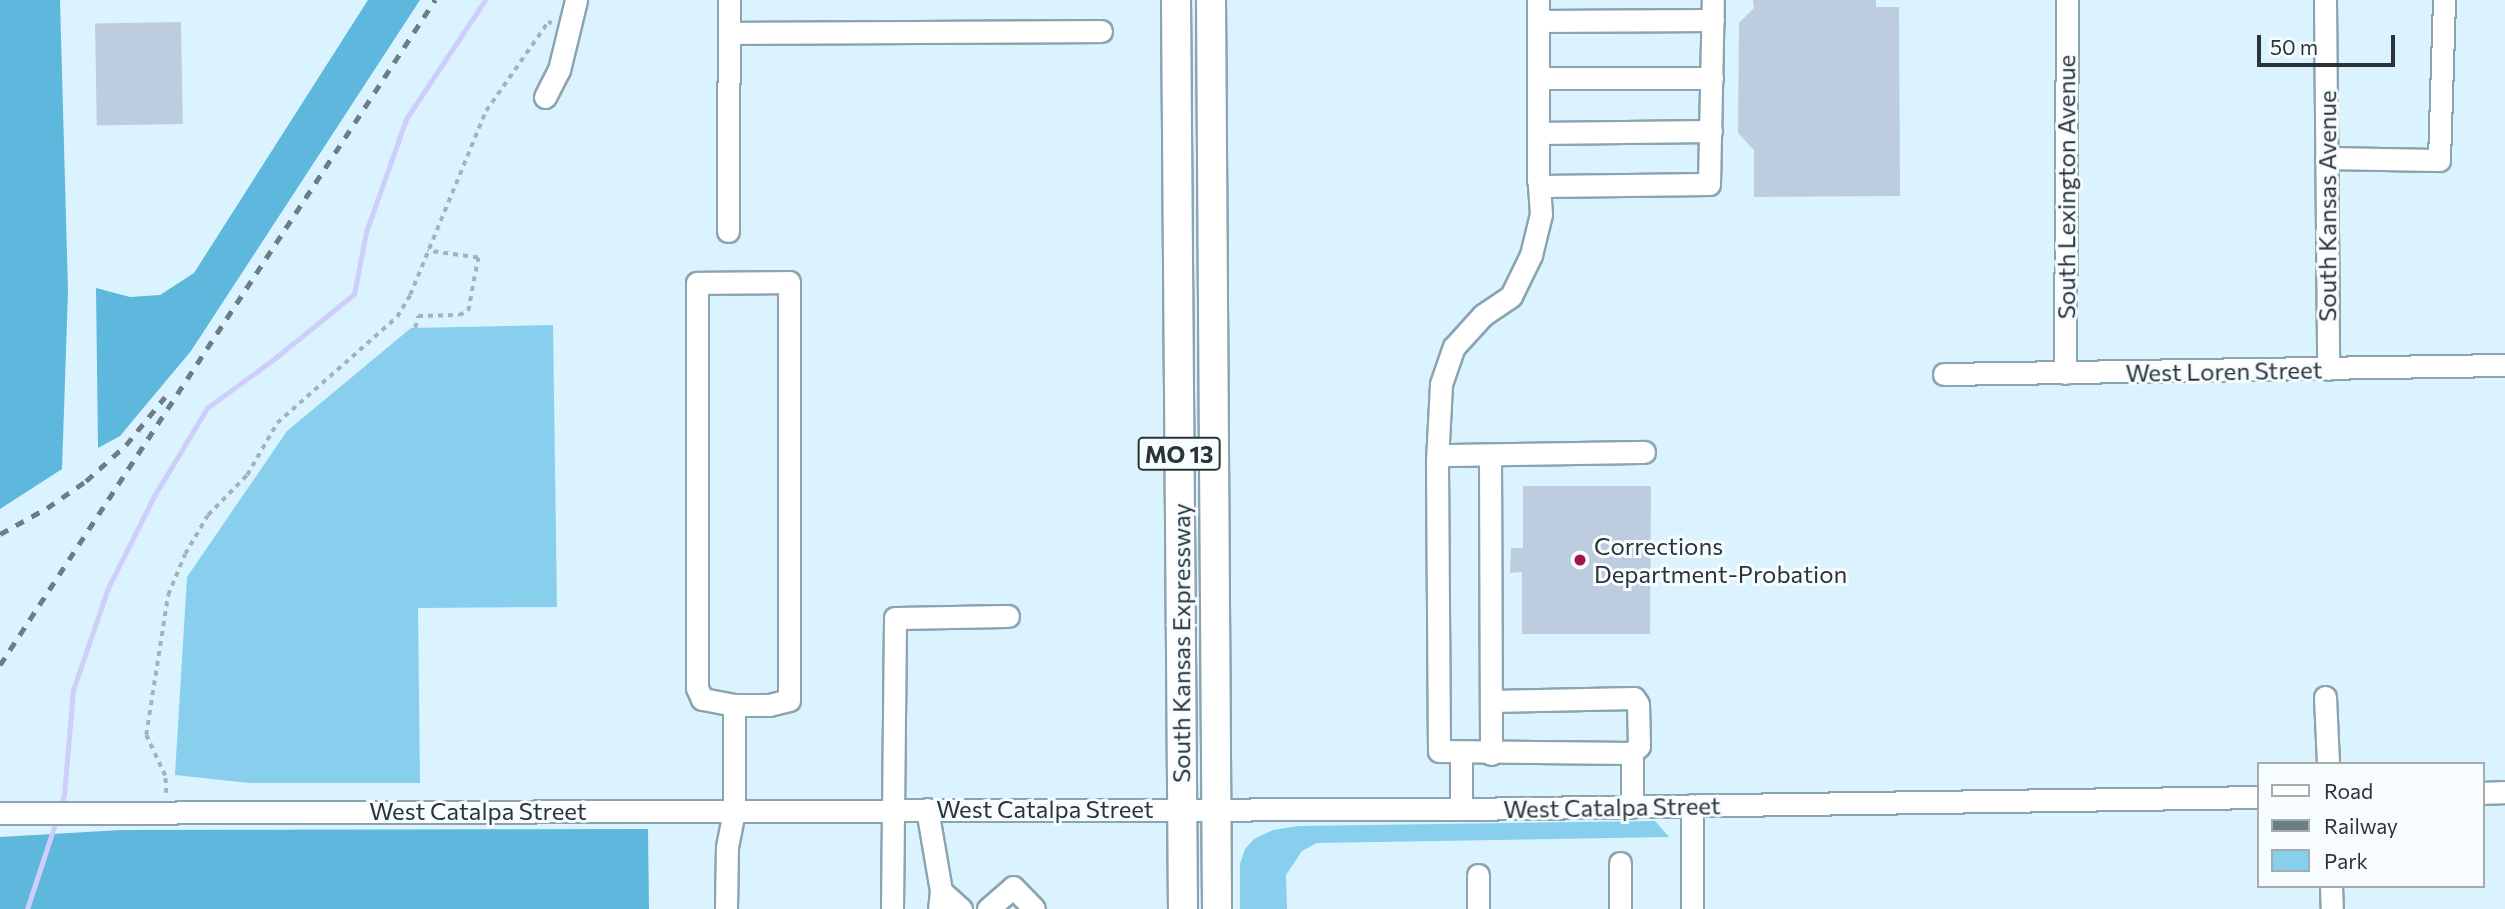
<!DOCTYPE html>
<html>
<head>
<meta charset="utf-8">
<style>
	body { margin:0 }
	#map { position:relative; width:2505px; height:909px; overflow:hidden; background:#daf3ff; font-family:Commissioner,sans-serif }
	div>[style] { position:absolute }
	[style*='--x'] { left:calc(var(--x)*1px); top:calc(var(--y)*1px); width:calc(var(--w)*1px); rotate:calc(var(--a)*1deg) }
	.green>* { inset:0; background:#88cfee }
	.forest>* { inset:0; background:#5eb7dd }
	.stream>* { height:5px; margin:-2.5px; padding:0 2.5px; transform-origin:2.5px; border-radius:2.5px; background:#cdcefa }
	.building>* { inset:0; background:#bdccdf; transform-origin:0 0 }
	.path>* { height:3.5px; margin-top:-1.75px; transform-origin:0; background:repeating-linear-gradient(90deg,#a0b4be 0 5px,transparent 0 10px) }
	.roads { filter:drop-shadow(2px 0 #8ca4af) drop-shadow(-2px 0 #8ca4af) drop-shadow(0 2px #8ca4af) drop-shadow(0 -2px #8ca4af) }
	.minor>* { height:21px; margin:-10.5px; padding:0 10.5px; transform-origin:10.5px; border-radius:10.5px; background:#fff }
	.major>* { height:28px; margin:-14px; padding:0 14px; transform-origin:14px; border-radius:14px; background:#fff }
	.rail>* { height:5px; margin-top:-2.5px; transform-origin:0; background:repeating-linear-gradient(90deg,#6d7d85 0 9px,transparent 0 18px) }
	.dots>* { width:19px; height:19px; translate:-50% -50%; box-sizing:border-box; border:4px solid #f7fcff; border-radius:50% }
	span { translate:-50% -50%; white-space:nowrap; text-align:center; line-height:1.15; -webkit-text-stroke:6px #f7fcff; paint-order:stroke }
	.shield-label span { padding:2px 5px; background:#f7fcff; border:2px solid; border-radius:5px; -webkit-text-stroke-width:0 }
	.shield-label { font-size:23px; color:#293338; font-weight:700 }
	.street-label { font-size:24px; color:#293338 }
	.poi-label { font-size:24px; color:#293338 }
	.left { translate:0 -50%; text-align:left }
	.legend { position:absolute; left:2257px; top:762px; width:228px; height:126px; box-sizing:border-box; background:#f7fcff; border:2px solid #a5acaf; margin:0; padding:9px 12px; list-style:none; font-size:21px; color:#293338 }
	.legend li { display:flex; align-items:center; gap:14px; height:35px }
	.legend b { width:35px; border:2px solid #a5acaf }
	.scale { position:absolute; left:2257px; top:35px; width:138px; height:32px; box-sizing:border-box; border:4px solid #293338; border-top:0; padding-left:9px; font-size:21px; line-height:24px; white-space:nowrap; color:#293338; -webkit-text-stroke:5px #f7fcff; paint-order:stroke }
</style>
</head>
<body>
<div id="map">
	<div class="green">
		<div style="clip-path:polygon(553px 325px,557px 607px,418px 608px,420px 783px,249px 783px,175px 775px,187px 577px,287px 431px,411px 328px)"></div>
		<div style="clip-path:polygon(1655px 821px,1669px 837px,1317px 843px,1302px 851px,1286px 875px,1287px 909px,1240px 909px,1240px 864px,1245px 849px,1254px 839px,1273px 830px,1298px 826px)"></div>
	</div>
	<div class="forest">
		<div style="clip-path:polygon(0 0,60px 0,68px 291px,62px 469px,0 509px)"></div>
		<div style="clip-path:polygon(368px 0,420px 0,191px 351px,120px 436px,98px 448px,96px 288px,130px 297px,160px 295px,194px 273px)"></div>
		<div style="clip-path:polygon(648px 829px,649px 909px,0 909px,0 837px,121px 830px)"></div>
	</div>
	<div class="stream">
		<div style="--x:60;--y:809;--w:15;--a:-74"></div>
		<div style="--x:64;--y:795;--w:105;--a:-85.1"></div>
		<div style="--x:73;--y:690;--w:108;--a:-71.1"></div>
		<div style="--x:108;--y:588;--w:103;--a:-63.4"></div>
		<div style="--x:154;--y:496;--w:103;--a:-58.9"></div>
		<div style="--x:207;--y:408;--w:83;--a:-36.2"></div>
		<div style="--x:274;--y:359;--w:103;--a:-39.1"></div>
		<div style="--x:354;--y:294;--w:63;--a:-79"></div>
		<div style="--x:366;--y:232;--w:120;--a:-70.5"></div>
		<div style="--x:406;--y:119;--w:143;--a:-56.4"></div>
		<div style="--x:27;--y:909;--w:96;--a:-71.8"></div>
	</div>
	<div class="building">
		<div style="clip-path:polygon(1753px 0,1876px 0,1876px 7px,1899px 7px,1900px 196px,1754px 197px,1754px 150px,1738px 133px,1739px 23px,1754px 8px)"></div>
		<div style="left:181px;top:22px;width:102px;height:86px;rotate:89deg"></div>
		<div style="clip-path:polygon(1523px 486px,1651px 486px,1650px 634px,1522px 634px,1522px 572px,1510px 573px,1511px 548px,1523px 548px)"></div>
	</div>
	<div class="path">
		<div style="--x:415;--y:328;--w:12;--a:-76"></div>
		<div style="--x:418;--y:316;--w:41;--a:-1.4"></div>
		<div style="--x:459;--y:315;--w:10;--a:-24"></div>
		<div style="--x:468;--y:311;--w:54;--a:-79.3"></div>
		<div style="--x:478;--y:258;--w:51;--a:-172.2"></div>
		<div style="--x:166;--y:793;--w:17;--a:-93"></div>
		<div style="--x:165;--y:776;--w:45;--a:-114.9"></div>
		<div style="--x:146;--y:735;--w:142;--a:-81.1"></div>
		<div style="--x:168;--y:595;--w:44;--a:-67.5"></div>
		<div style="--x:185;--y:554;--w:45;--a:-59.5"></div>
		<div style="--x:208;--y:515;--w:56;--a:-45.7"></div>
		<div style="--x:247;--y:475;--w:60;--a:-60"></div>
		<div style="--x:277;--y:423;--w:160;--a:-41.5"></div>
		<div style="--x:397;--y:317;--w:26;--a:-59"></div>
		<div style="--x:410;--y:295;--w:199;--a:-67.6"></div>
		<div style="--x:486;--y:111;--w:108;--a:-55.1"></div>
		<div style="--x:548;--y:22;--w:4;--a:14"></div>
	</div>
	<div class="roads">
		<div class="minor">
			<div style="--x:1538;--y:0;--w:133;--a:90"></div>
			<div style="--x:1538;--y:133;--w:173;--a:-0.7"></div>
			<div style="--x:2325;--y:0;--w:369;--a:89.5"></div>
			<div style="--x:1538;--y:21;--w:175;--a:-0.3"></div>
			<div style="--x:729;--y:33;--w:372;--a:-0.3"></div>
			<div style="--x:1538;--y:78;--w:174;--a:0"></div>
			<div style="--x:545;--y:97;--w:30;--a:-63"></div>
			<div style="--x:559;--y:70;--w:72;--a:-76.3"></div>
			<div style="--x:1538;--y:133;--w:47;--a:90"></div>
			<div style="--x:1538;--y:180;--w:7;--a:56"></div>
			<div style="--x:1542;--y:186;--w:167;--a:-0.7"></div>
			<div style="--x:1709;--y:184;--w:184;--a:-88.8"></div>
			<div style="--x:2326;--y:158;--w:113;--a:1"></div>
			<div style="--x:2439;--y:160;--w:160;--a:-88.2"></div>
			<div style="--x:728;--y:231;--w:231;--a:-89.8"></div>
			<div style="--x:2065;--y:373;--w:373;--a:-89.7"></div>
			<div style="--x:1944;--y:374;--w:561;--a:-0.92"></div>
			<div style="--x:1490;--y:455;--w:299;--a:89.8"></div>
			<div style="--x:1437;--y:461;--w:77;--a:-87"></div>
			<div style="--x:1441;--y:384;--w:39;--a:-71"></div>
			<div style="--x:1454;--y:347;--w:43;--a:-47.8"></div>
			<div style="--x:1483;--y:315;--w:34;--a:-34"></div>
			<div style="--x:1511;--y:296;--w:46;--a:-64"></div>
			<div style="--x:1531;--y:255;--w:42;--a:-76.3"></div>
			<div style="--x:1541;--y:214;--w:30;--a:-94"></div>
			<div style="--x:2325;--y:697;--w:67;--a:87.4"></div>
			<div style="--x:1491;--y:701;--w:143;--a:-1.2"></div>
			<div style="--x:1634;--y:698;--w:7;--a:56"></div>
			<div style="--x:1638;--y:704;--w:42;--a:88.6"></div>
			<div style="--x:1639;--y:746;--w:11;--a:139"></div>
			<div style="--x:2482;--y:793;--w:23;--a:-2"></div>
			<div style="--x:1692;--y:805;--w:104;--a:90"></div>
			<div style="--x:1632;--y:807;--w:54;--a:-90"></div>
			<div style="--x:1632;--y:753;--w:193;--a:-179.4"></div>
			<div style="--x:1439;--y:751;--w:290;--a:-90.4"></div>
			<div style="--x:1437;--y:461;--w:10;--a:-37"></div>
			<div style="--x:1445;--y:455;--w:199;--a:-0.9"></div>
			<div style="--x:927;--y:809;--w:83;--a:80.3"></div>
			<div style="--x:941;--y:891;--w:18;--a:96"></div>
			<div style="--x:1461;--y:809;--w:55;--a:-90"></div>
			<div style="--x:0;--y:813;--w:1463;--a:-0.16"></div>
			<div style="--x:1463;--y:809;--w:795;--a:-0.86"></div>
			<div style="--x:2331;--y:886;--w:23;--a:88"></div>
			<div style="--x:941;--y:891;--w:27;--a:42"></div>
			<div style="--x:726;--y:909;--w:62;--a:-89.1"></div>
			<div style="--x:727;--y:847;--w:38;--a:-79"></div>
			<div style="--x:734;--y:810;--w:105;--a:-90"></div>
			<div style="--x:734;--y:705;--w:33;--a:-169"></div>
			<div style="--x:702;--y:699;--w:12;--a:-114"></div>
			<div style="--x:697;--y:688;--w:405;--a:-90"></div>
			<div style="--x:697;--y:283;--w:92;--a:-0.6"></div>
			<div style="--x:789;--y:282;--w:418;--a:90"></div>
			<div style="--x:789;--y:700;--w:21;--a:166"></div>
			<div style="--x:769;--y:705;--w:35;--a:180"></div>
			<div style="--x:892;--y:909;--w:291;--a:-89.4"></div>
			<div style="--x:895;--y:618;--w:113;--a:-1"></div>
			<div style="--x:988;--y:909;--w:33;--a:-41"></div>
			<div style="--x:1013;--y:887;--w:30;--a:46"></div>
			<div style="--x:1478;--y:909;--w:34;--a:-90"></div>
			<div style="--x:1620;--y:909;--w:46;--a:-90"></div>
		</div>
		<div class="major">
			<div style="--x:1176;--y:0;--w:909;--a:89.56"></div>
			<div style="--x:1211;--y:0;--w:909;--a:89.62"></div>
		</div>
	</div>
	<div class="rail">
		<div style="--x:0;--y:534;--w:54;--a:-29"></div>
		<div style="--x:47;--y:508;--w:47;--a:-34.7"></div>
		<div style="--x:86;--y:481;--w:54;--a:-42"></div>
		<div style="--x:126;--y:445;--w:62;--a:-50.9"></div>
		<div style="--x:0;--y:665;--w:795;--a:-56.81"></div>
	</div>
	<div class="dots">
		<div style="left:1580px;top:560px;background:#a71249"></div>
	</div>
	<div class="shield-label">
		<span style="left:1179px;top:454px">MO 13</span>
	</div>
	<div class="street-label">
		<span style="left:2066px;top:187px;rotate:-90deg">South Lexington Avenue</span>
		<span style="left:2327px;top:206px;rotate:-90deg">South Kansas Avenue</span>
		<span style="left:2224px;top:371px;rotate:-1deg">West Loren Street</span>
		<span style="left:1181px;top:643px;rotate:-90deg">South Kansas Expressway</span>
		<span style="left:1612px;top:807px;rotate:-1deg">West Catalpa Street</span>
		<span style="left:1045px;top:809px">West Catalpa Street</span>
		<span style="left:478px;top:811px">West Catalpa Street</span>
	</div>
	<div class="poi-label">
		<span class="left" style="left:1594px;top:560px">Corrections<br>Department-Probation</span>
	</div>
	<ul class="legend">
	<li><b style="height:9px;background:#fff"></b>Road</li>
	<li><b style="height:9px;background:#6d7d85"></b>Railway</li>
	<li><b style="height:19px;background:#88cfee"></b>Park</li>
	</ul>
	<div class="scale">50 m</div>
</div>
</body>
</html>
